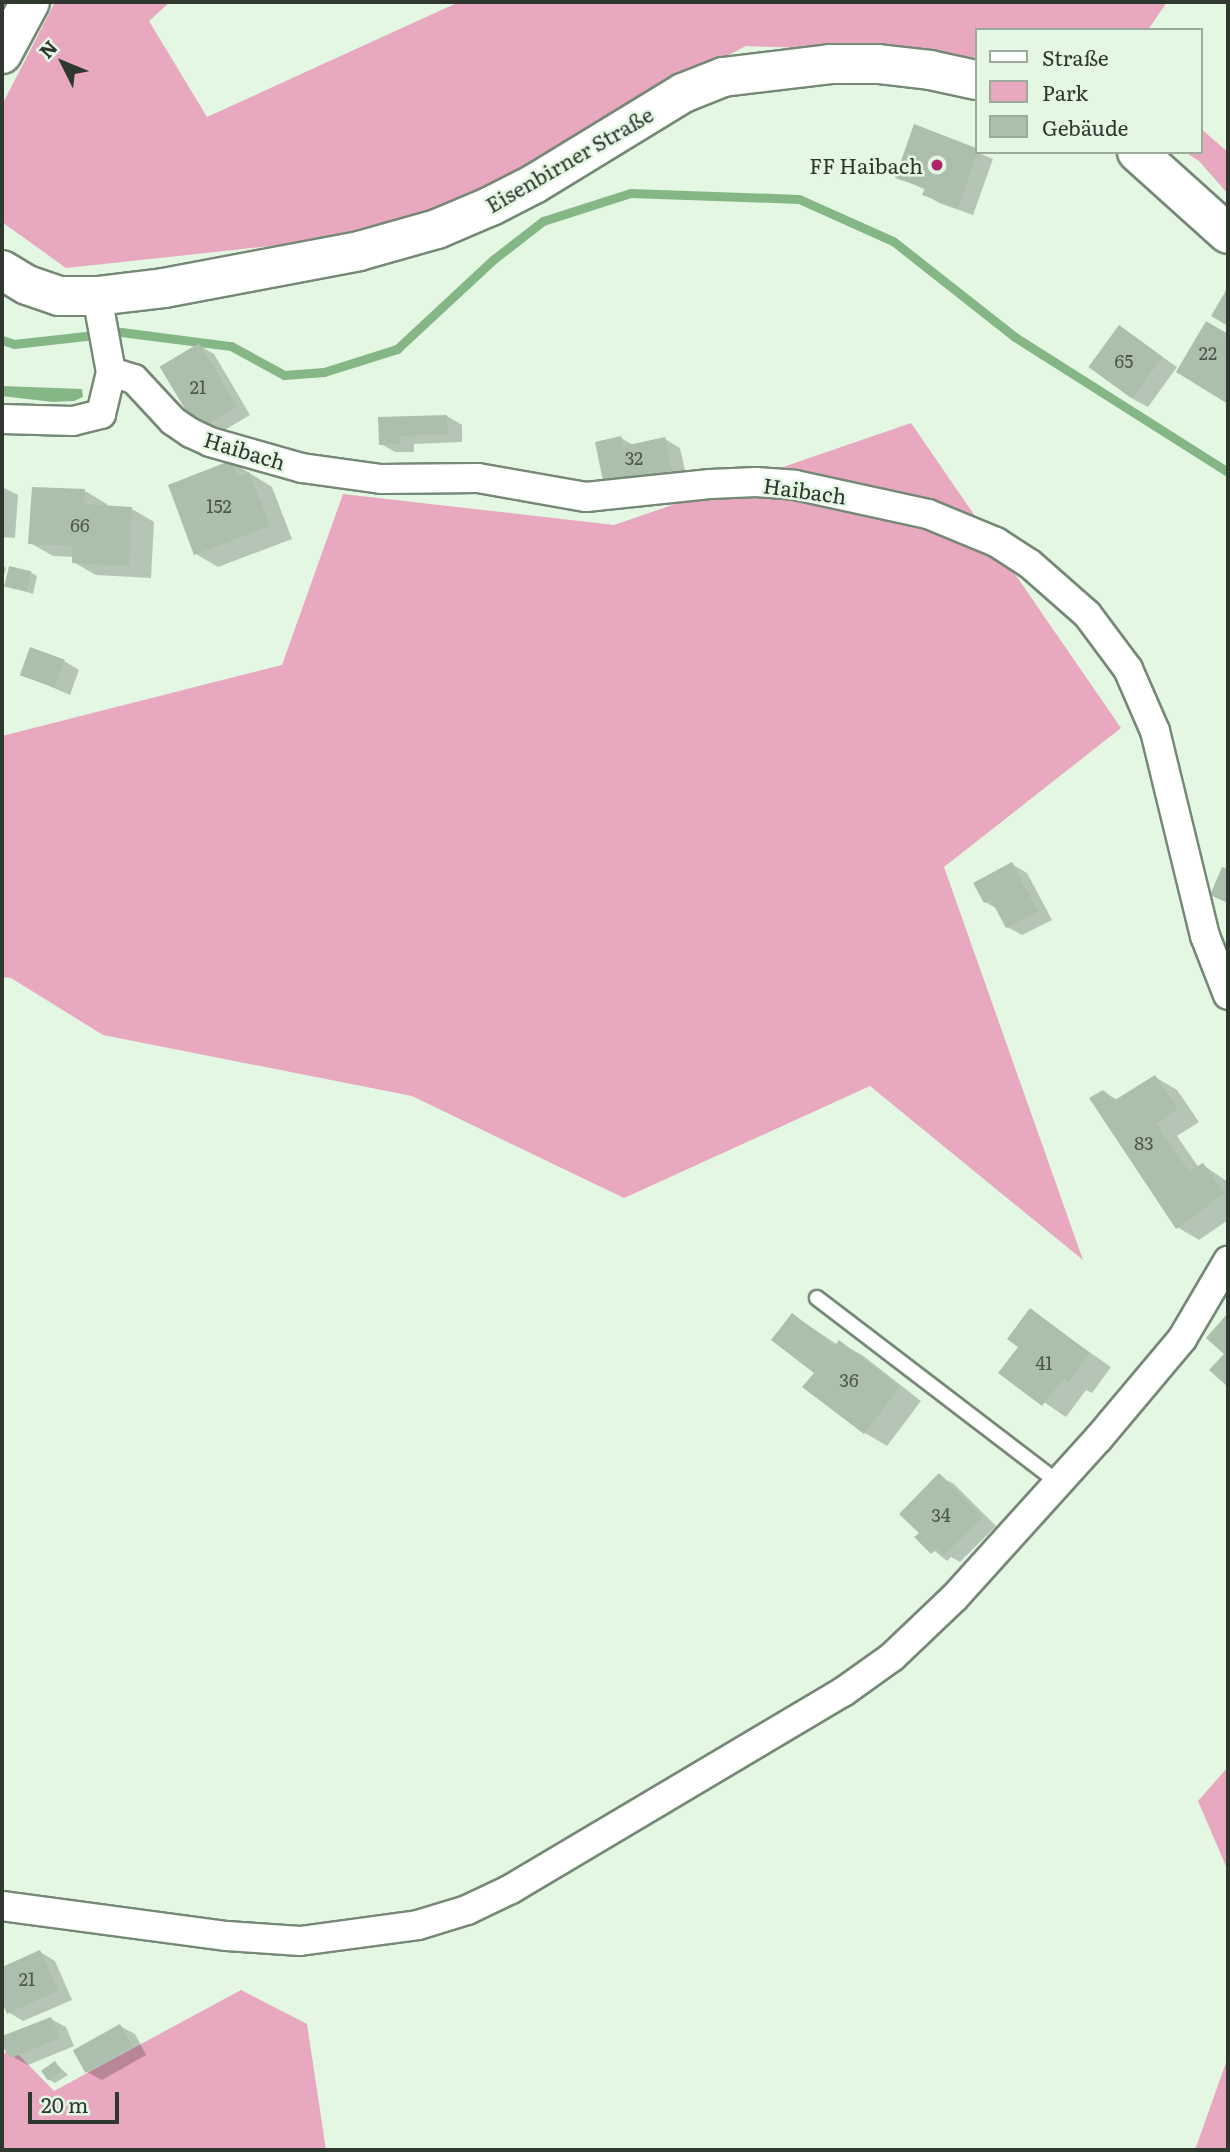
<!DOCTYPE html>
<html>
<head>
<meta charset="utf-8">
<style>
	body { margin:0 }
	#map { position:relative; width:1230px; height:2152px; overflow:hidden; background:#e3f7e3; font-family:Literata,serif }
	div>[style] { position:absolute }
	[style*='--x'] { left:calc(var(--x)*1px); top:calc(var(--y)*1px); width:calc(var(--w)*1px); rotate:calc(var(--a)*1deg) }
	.green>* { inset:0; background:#e8a8bf }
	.water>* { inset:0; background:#85b686 }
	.shadow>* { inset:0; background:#0003 }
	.stream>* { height:9px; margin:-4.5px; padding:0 4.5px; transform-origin:4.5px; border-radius:4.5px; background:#85b686 }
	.building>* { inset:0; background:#acbfac; transform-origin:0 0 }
	.roads { filter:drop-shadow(2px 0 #768876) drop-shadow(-2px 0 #768876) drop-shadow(0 2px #768876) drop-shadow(0 -2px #768876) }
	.lane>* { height:14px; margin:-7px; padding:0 7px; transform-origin:7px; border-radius:7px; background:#fff }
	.street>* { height:28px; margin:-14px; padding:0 14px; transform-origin:14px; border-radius:14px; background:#fff }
	.secondary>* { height:38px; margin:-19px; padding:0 19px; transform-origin:19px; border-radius:19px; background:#fff }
	.dots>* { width:19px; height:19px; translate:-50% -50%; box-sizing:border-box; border:4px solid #e3f7e3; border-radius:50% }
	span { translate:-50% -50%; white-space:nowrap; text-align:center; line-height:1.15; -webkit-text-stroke:5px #e3f7e3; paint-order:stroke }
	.number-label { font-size:18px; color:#4e594e }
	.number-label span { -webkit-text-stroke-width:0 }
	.street-label { font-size:21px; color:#2f372f }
	.poi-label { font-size:21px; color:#2f372f }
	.right { translate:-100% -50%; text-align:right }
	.frame { position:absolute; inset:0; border:4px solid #2f372f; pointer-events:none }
	.legend { position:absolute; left:975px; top:28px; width:228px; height:126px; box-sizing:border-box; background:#e3f7e3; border:2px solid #9baa9b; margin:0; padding:9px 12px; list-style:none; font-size:21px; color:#2f372f }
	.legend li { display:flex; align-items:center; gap:14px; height:35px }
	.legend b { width:35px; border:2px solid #9baa9b }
	.north { position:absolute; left:28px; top:28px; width:70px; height:70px; -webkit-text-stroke:5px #e3f7e3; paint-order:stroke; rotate:313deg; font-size:19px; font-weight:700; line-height:28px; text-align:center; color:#2f372f }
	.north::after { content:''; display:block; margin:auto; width:24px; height:32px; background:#2f372f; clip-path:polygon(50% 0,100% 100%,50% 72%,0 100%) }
	.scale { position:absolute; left:28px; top:2092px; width:91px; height:32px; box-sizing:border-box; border:4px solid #2f372f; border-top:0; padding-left:9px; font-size:21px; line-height:24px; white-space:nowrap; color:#2f372f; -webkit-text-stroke:5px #e3f7e3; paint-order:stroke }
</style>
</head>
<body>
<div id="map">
	<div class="green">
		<div style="clip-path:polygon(55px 2px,170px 2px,149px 21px,207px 117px,459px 2px,1167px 2px,1148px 30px,976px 30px,976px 58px,942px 53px,746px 46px,616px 113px,455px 207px,299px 243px,66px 268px,2px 222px,2px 105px)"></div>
		<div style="clip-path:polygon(1200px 128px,1228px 152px,1228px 194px,1199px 161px,1185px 152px,1200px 152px)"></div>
		<div style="clip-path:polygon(911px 423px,1121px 728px,944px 867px,1083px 1260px,870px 1086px,624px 1198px,412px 1096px,103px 1035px,11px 978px,2px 977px,2px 736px,282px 665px,343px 494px,614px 525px)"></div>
		<div style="clip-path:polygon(1228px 1767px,1228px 1871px,1198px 1801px)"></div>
		<div style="clip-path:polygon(241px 1990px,307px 2024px,326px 2150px,2px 2150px,2px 2056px,11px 2047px,54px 2091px)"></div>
		<div style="clip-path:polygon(1228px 2057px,1228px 2150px,1195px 2150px)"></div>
	</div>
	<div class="water">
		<div style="clip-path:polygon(2px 386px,82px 389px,83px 397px,74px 401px,53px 402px,2px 396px)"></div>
	</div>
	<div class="shadow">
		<div style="clip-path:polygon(976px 152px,993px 159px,973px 215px,939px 203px,924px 194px,926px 190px,897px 177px)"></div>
		<div style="clip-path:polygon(1119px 327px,1177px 367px,1148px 407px,1133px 399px)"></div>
		<div style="clip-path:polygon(199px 345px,214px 354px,250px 415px,213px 437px,199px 428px)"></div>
		<div style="clip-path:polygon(447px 416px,462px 425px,462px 442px,414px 444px,414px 452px,395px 452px,381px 444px,380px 419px)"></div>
		<div style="clip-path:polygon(621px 438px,635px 446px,665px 439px,680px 448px,687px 479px,621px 494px)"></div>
		<div style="clip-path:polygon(232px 462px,272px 487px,292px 539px,218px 567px,196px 554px)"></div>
		<div style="clip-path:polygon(2px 487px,18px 495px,15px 538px,2px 537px)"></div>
		<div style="clip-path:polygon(85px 491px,107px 504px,107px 507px,132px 509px,154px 522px,151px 578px,96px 575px,73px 562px,74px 557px,53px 556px,30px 543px)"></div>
		<div style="clip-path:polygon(2px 565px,6px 568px,3px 578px,2px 578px)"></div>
		<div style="clip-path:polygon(30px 572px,37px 576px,33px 594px,6px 585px)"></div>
		<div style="clip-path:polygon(64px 661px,79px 670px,70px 695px,22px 674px)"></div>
		<div style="clip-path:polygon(1012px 864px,1027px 873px,1052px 920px,1022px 935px,1007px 927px,999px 910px,985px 902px)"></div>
		<div style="clip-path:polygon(1155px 1077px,1177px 1090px,1199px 1122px,1177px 1136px,1199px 1168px,1203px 1165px,1228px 1182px,1228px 1220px,1199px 1240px,1177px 1227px,1103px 1092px,1118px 1100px)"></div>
		<div style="clip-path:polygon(1030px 1311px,1111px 1367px,1092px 1393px,1086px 1390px,1066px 1417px,1001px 1373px,1021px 1347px)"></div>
		<div style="clip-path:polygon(793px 1315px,838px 1345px,840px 1343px,862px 1355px,921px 1401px,887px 1446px,865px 1433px)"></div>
		<div style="clip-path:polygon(939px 1476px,954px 1484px,996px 1526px,960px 1562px,951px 1557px,947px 1561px,917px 1537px,922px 1533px)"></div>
		<div style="clip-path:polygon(40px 1952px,55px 1961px,72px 2000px,23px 2021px,8px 2012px,2px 1998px,2px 1969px)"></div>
		<div style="clip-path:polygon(51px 2019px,66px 2027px,74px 2046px,28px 2065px,13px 2057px,2px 2043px,2px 2038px)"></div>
		<div style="clip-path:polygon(120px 2026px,135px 2034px,146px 2055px,102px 2080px,87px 2072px)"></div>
		<div style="clip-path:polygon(55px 2063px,68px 2075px,55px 2083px,48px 2079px)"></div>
	</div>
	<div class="stream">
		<div style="--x:2;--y:340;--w:13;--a:18"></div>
		<div style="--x:14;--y:344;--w:108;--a:-6.4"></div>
		<div style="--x:121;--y:332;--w:111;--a:7.3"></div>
		<div style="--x:231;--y:346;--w:60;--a:28.7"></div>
		<div style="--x:284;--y:375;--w:40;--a:-4.3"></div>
		<div style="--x:324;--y:372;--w:77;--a:-17.5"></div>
		<div style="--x:397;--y:349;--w:132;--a:-42.9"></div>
		<div style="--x:494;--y:259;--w:62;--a:-37.8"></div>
		<div style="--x:543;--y:221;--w:91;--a:-17.8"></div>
		<div style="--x:630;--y:193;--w:169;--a:2"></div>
		<div style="--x:799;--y:199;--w:103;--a:24.1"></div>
		<div style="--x:893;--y:241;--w:155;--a:38.2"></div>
		<div style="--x:1015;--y:337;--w:252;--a:32.4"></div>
	</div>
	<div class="building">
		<div style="clip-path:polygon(914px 124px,976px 148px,978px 152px,958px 208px,922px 195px,925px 188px,895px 178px)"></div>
		<div style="clip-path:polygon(1228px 287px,1228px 326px,1211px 316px)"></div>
		<div style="clip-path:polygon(1206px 321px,1228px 334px,1228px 404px,1176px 372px)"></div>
		<div style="left:1119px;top:325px;width:54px;height:52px;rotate:36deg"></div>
		<div style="left:199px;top:343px;width:74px;height:46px;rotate:59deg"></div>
		<div style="clip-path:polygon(447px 415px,448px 434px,399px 436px,400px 444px,379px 445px,378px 417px)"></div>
		<div style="clip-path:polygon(621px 436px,624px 446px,665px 437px,672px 471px,604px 486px,595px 442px)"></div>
		<div style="clip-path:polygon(232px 460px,238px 477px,249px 472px,270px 526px,194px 555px,168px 485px)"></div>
		<div style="clip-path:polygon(32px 487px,85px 489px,84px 504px,132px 507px,129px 566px,72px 563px,72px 546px,28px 544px)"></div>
		<div style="left:9px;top:566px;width:23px;height:21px;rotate:13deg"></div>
		<div style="left:30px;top:647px;width:37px;height:30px;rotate:20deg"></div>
		<div style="clip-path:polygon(1012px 862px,1038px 912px,1006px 928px,991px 900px,984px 903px,973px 883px)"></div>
		<div style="clip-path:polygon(1222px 867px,1228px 869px,1228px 903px,1210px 895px)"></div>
		<div style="clip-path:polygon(1155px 1075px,1178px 1109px,1156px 1123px,1189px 1171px,1203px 1163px,1225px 1193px,1176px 1229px,1089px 1098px,1103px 1090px,1115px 1100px)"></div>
		<div style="clip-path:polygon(1030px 1308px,1090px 1353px,1069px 1382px,1064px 1378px,1042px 1406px,998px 1373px,1018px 1347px,1007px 1339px)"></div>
		<div style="clip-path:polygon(792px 1313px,835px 1346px,839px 1340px,900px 1387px,864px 1434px,802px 1387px,814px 1373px,771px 1340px)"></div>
		<div style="clip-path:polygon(1228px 1313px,1228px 1387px,1209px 1370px,1224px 1354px,1206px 1338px)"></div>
		<div style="clip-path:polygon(939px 1473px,983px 1517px,944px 1555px,937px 1548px,931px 1554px,914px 1537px,919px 1533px,899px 1514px)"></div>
		<div style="clip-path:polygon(40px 1950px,58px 1991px,7px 2014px,2px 2002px,2px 1967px)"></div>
		<div style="clip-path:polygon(51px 2017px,60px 2038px,11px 2058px,2px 2046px,2px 2036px)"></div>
		<div style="left:120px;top:2024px;width:26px;height:54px;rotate:61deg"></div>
		<div style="left:55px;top:2061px;width:12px;height:17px;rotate:55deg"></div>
	</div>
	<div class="roads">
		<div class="lane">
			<div style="--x:817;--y:1298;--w:305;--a:37.4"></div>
		</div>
		<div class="street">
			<div style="--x:97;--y:296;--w:77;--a:79.6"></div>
			<div style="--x:111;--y:372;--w:24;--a:17"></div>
			<div style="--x:134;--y:379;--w:57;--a:47.1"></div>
			<div style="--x:173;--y:421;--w:22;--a:34"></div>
			<div style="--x:191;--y:433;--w:21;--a:25"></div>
			<div style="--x:210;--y:442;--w:96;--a:15.8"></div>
			<div style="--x:302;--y:468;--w:80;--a:7.9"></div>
			<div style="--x:381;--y:479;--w:97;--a:-0.6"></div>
			<div style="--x:478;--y:478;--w:110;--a:10"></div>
			<div style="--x:586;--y:497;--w:125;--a:-6"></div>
			<div style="--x:710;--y:484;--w:46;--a:-2.5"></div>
			<div style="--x:756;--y:482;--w:39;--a:4"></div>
			<div style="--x:795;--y:485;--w:136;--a:12.3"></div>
			<div style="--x:928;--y:514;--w:74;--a:22.4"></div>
			<div style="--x:996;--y:542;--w:40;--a:32.9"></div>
			<div style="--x:1030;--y:564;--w:76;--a:41.3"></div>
			<div style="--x:1087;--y:614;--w:69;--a:53.3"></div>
			<div style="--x:1128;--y:669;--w:68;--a:66.5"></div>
			<div style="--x:1155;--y:731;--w:211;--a:76.3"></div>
			<div style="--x:1205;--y:936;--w:63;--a:68.7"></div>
			<div style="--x:2;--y:419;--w:71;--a:1.6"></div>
			<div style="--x:73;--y:421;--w:29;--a:-14"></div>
			<div style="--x:101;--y:414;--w:43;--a:-76.6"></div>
			<div style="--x:2;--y:1906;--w:227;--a:7.6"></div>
			<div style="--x:227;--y:1936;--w:73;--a:3.9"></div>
			<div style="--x:300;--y:1941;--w:119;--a:-7.7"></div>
			<div style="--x:418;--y:1925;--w:51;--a:-17"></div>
			<div style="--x:467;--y:1910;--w:49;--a:-25.5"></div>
			<div style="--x:511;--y:1889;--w:386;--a:-30.7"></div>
			<div style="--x:843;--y:1692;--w:60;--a:-35.5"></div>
			<div style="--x:892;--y:1657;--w:87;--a:-43.6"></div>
			<div style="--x:955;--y:1597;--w:213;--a:-47.9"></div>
			<div style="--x:1098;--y:1439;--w:131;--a:-50"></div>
			<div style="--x:1182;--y:1339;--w:91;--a:-59.5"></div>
		</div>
		<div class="secondary">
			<div style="--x:2;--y:54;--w:59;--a:-61.7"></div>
			<div style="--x:1137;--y:152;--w:122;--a:42"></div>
			<div style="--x:2;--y:270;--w:29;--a:31"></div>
			<div style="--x:27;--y:285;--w:34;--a:19"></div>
			<div style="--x:59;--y:296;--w:38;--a:0"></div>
			<div style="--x:97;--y:296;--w:67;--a:-6.8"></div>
			<div style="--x:164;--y:288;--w:198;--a:-10.7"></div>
			<div style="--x:359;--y:251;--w:81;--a:-15.8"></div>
			<div style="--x:437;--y:229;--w:59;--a:-23.1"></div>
			<div style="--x:491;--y:206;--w:48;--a:-27.1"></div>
			<div style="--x:534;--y:184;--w:175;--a:-31.4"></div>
			<div style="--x:683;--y:93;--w:43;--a:-21.8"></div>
			<div style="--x:723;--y:77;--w:108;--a:-6.9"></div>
			<div style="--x:830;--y:64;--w:48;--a:0"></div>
			<div style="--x:878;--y:64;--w:52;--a:6.6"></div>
			<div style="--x:930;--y:70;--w:47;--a:12.3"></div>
		</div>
	</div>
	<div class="dots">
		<div style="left:937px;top:165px;background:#ae266a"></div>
	</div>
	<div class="number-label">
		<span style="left:1208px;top:353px">22</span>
		<span style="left:1124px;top:361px">65</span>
		<span style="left:198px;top:387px">21</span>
		<span style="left:634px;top:458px">32</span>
		<span style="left:219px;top:506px">152</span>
		<span style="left:80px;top:525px">66</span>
		<span style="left:1144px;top:1143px">83</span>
		<span style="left:1044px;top:1363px">41</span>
		<span style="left:849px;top:1380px">36</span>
		<span style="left:941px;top:1515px">34</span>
		<span style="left:27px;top:1979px">21</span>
	</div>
	<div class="street-label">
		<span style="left:569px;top:159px;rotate:-30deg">Eisenbirner Straße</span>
		<span style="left:245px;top:450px;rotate:17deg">Haibach</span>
		<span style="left:805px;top:490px;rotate:8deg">Haibach</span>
	</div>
	<div class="poi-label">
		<span class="right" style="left:923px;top:165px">FF Haibach</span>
	</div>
	<div class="frame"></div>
	<ul class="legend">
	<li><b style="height:9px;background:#fff"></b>Straße</li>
	<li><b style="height:19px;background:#e8a8bf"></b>Park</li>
	<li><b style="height:19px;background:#acbfac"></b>Gebäude</li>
	</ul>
	<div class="north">N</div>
	<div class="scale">20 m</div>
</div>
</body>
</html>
